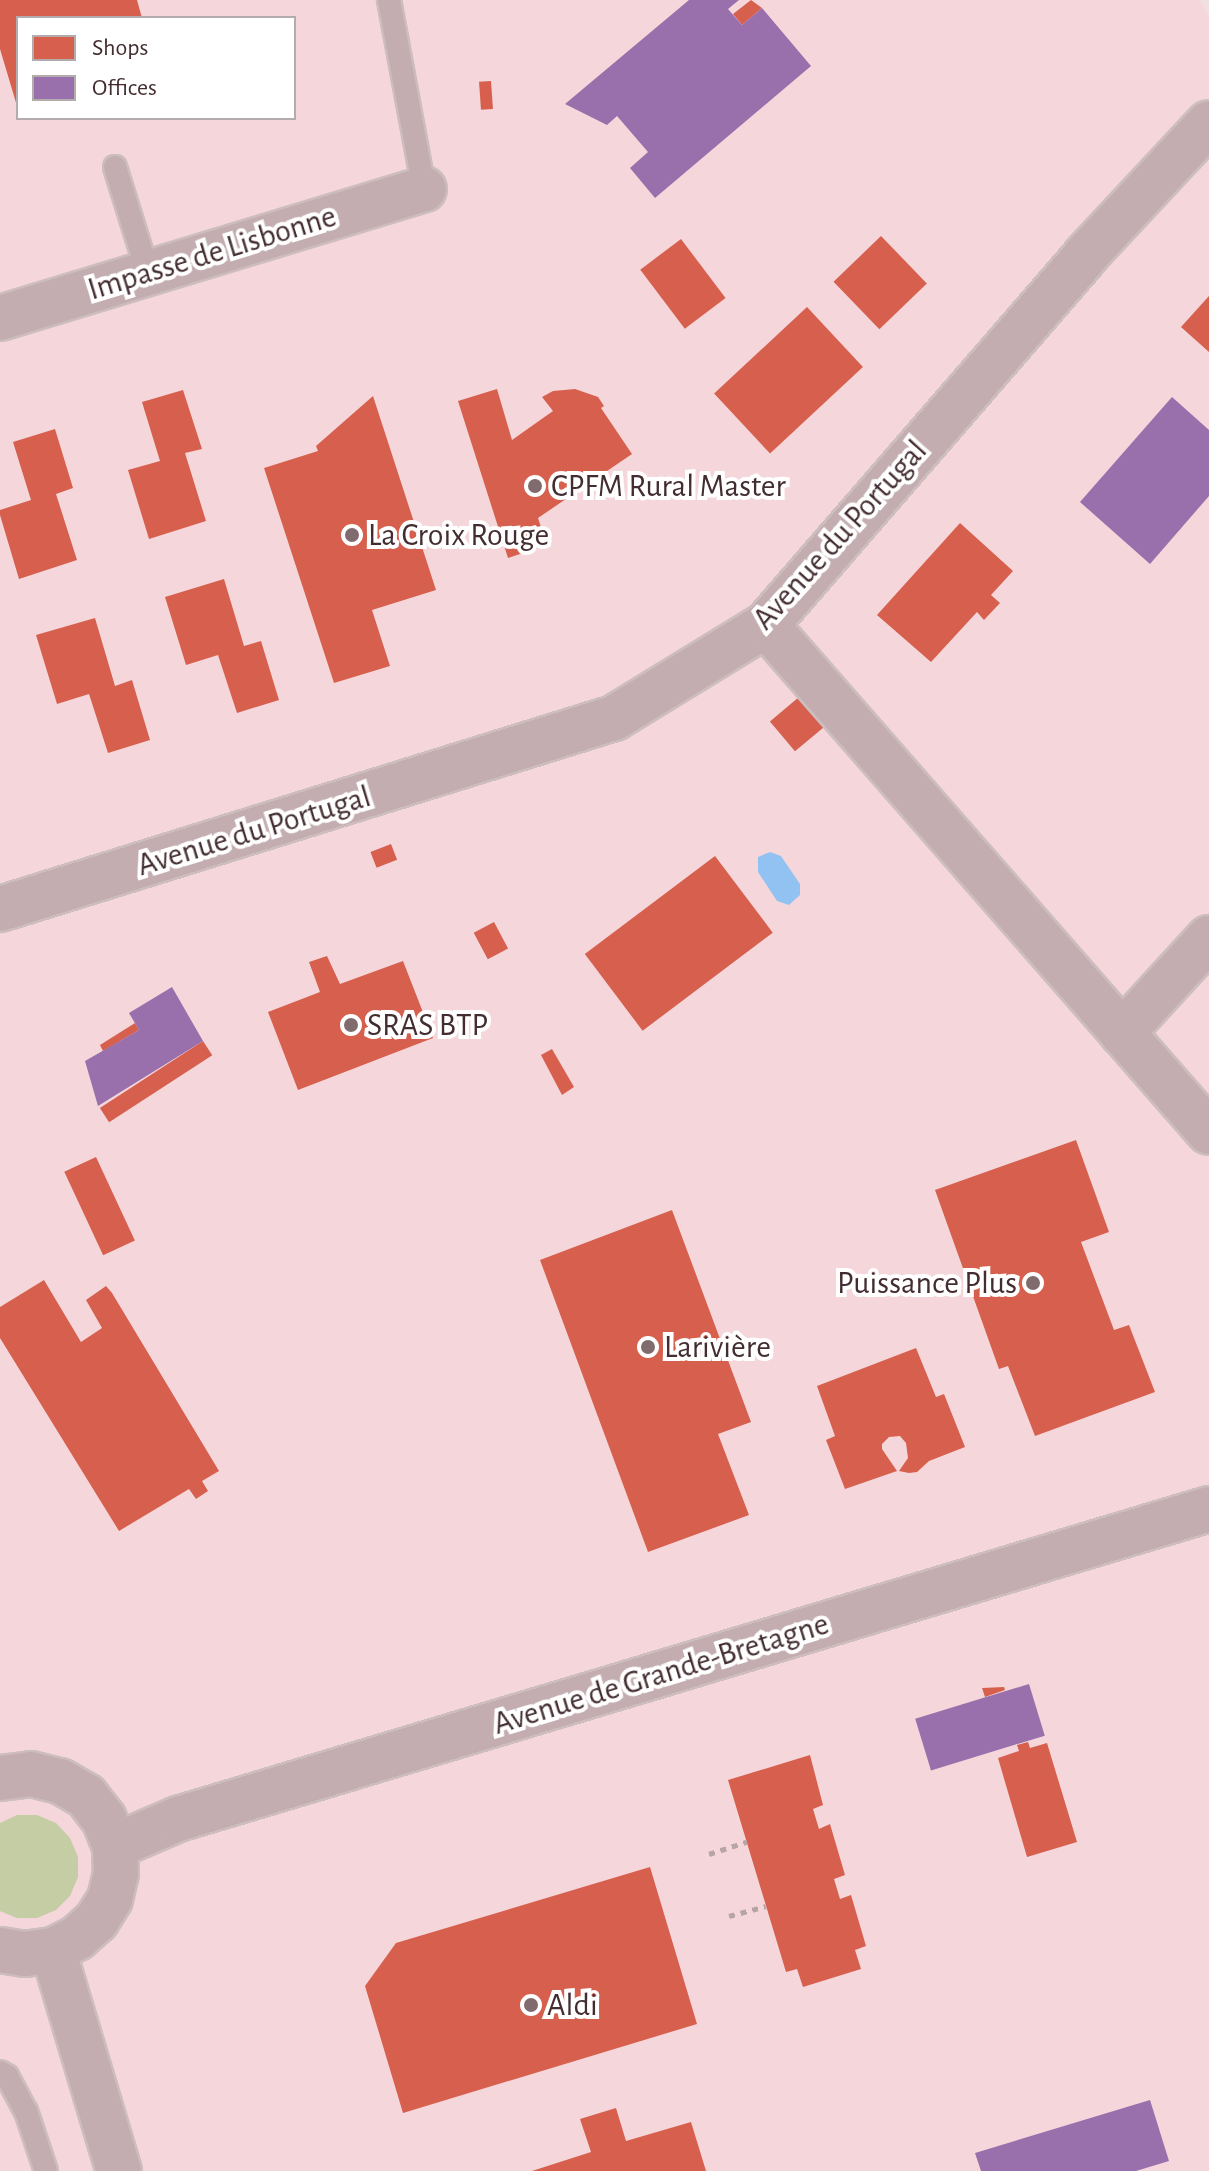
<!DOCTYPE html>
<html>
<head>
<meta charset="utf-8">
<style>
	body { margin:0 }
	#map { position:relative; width:1209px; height:2171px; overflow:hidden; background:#f2dfe2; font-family:"Alegreya Sans",sans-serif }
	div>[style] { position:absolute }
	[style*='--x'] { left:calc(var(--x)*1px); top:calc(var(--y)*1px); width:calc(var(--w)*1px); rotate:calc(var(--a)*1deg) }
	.built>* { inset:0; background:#f5d6db }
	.green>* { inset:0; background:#c5cda4 }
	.water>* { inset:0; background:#92c2f1 }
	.shops>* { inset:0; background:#d6604d; transform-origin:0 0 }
	.offices>* { inset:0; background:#9970ab; transform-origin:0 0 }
	.path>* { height:5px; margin-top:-2.5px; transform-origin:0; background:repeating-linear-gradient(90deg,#b6a4a7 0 6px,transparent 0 12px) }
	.roads { filter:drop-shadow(2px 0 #cdbdbf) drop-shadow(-2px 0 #cdbdbf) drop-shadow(0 2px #cdbdbf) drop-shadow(0 -2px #cdbdbf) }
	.service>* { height:22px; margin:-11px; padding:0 11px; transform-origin:11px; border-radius:11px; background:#c3adb1 }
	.minor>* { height:44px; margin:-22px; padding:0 22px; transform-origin:22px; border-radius:22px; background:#c3adb1 }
	.tertiary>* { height:44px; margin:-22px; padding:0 22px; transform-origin:22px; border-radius:22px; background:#c3adb1 }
	.dots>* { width:22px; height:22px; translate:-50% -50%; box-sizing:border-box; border:4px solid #fff; border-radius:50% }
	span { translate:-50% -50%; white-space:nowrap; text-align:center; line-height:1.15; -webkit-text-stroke:8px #fff; paint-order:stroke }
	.street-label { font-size:32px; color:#432d31 }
	.poi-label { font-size:32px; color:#432d31 }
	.left { translate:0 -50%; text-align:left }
	.right { translate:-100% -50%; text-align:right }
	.legend { position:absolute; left:16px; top:16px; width:280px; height:104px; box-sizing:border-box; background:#fff; border:2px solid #b4abad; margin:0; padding:10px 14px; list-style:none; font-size:24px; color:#432d31 }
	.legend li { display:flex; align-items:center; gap:16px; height:40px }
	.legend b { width:40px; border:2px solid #b4abad }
</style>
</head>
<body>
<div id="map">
	<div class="built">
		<div style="clip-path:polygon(evenodd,0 0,1199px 0,1209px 16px,1209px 2171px,0 2171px,0 0,18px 18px,294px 18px,294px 118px,18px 118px,18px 18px)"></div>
	</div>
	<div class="green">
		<div style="clip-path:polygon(17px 1815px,37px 1815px,56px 1823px,70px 1838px,78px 1857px,78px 1877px,70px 1896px,56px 1910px,37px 1918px,17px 1918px,0 1911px,0 1823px)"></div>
	</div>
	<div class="water">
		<div style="clip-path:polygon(770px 852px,781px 856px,800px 884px,800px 895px,789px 905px,777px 901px,758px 872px,758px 857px)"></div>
	</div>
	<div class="shops">
		<div style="clip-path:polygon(0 0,137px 0,142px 18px,18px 18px,17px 106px,0 49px)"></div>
		<div style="clip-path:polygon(751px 0,762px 8px,742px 25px,733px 14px)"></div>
		<div style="left:491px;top:81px;width:28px;height:12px;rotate:86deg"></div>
		<div style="left:881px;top:236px;width:66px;height:66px;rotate:46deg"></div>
		<div style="left:681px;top:239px;width:74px;height:51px;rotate:53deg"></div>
		<div style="clip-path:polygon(1209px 296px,1209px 352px,1181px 327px)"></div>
		<div style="left:807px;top:307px;width:82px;height:127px;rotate:47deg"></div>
		<div style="clip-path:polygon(497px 389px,512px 440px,553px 411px,542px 397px,553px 391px,575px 389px,598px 397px,604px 406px,601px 408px,632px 454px,538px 518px,547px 545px,508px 558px,458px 401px)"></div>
		<div style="clip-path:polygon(183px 390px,202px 449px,185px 453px,206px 521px,149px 539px,128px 470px,160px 461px,142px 402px)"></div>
		<div style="clip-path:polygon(373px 396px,436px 590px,372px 610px,390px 666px,334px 683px,264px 468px,318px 451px,316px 446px)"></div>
		<div style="clip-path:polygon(55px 429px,73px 488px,56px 494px,77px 560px,19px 579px,0 515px,0 510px,31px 500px,13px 442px)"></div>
		<div style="clip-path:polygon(960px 523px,1013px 571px,991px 595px,1000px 603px,984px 620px,977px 612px,931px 662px,877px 615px)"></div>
		<div style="clip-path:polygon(224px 579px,244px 646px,261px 641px,279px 700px,237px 713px,218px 655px,186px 665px,165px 597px)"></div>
		<div style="clip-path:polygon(95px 618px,115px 686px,132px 680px,150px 740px,108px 753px,89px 694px,57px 704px,36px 635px)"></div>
		<div style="left:799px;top:697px;width:39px;height:38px;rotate:50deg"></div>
		<div style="left:391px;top:844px;width:17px;height:22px;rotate:69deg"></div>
		<div style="left:715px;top:856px;width:96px;height:163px;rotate:53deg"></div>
		<div style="left:494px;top:922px;width:30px;height:23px;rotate:62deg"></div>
		<div style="clip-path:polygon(327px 956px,340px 984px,403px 961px,433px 1038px,298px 1090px,268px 1012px,320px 992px,309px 962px)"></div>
		<div style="clip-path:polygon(135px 1023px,139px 1030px,103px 1051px,100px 1045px)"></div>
		<div style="left:203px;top:1041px;width:17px;height:123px;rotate:57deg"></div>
		<div style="clip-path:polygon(552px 1049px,574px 1087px,562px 1095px,541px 1055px)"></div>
		<div style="clip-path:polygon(1076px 1140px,1109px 1232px,1081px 1242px,1114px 1330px,1129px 1325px,1155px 1392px,1035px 1436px,1008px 1366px,999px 1369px,935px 1190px)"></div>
		<div style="left:96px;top:1157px;width:92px;height:35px;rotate:65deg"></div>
		<div style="clip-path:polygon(672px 1210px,751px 1422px,718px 1434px,749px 1515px,648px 1552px,540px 1260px)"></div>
		<div style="clip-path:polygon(44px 1280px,81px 1342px,102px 1328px,86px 1300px,106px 1286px,112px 1293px,219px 1471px,202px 1481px,208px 1491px,196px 1499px,189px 1489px,119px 1531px,0 1338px,0 1307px)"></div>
		<div style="clip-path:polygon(916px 1348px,936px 1397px,944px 1394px,965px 1447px,929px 1461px,917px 1472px,909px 1473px,899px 1471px,908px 1458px,906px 1443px,900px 1436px,889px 1437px,882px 1444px,882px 1449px,897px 1471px,845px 1489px,826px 1440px,835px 1436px,817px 1386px)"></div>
		<div style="clip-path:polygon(1004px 1687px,1005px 1690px,985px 1697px,982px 1688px)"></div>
		<div style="clip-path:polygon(1028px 1742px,1030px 1748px,1047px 1743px,1077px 1842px,1027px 1857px,998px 1758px,1019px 1751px,1017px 1745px)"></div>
		<div style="clip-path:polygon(810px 1755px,823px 1805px,813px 1809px,819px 1829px,830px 1824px,845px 1875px,834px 1879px,840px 1899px,851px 1895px,866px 1946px,855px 1950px,861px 1969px,803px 1987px,797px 1969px,786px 1972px,728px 1780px)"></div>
		<div style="clip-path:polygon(650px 1867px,697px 2024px,403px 2113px,365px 1986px,396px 1943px)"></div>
		<div style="clip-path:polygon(616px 2108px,626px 2141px,691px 2122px,706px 2171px,532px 2171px,591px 2152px,580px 2119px)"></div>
	</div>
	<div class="offices">
		<div style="clip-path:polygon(689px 0,739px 0,728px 9px,742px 25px,762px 8px,811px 66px,655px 198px,630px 168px,648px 152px,617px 116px,607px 125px,565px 104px)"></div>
		<div style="clip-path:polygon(1172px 397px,1209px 430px,1209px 496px,1150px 564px,1080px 502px)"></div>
		<div style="clip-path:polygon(172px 987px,203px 1041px,98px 1106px,85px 1061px,139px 1030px,129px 1013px)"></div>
		<div style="left:1029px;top:1684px;width:54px;height:119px;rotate:73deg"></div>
		<div style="clip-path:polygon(1150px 2100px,1169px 2161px,1136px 2171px,981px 2171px,975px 2153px)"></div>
	</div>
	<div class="path">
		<div style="--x:709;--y:1854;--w:40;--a:-18"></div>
		<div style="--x:729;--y:1916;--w:38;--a:-15"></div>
	</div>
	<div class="roads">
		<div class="service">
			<div style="--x:389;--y:0;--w:192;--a:79.5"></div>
			<div style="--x:115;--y:167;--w:111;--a:72.7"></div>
			<div style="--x:0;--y:2072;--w:8;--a:30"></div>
			<div style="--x:7;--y:2076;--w:40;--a:62"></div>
			<div style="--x:26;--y:2111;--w:63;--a:71.6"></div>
		</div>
		<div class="minor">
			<div style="--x:0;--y:318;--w:443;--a:-16.9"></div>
			<div style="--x:766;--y:625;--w:673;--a:48.85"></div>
			<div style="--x:0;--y:909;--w:643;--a:-17.28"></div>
			<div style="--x:614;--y:718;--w:178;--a:-31.5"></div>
			<div style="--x:766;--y:625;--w:489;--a:-49.1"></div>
			<div style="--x:1086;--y:255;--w:180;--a:-47"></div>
			<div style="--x:1122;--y:1033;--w:129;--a:-47.5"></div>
			<div style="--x:115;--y:1846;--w:69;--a:-23.2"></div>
			<div style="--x:178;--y:1819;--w:1077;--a:-16.73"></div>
		</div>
		<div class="tertiary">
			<div style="--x:0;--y:1778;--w:31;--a:-7"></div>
			<div style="--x:31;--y:1774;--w:30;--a:14"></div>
			<div style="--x:60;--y:1781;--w:30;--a:30"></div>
			<div style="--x:86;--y:1796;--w:29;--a:52"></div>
			<div style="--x:104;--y:1819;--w:29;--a:68"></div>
			<div style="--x:115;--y:1846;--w:27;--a:88"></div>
			<div style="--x:116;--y:1873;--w:27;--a:103"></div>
			<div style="--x:110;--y:1899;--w:26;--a:122"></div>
			<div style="--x:96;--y:1921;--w:25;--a:138"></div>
			<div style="--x:77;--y:1938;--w:27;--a:153"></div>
			<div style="--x:53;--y:1950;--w:28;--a:172"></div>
			<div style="--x:25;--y:1954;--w:25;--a:-171"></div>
			<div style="--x:53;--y:1950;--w:231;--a:73.4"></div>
		</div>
	</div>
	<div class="dots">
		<div style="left:535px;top:486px;background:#806b6f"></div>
		<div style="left:352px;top:535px;background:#806b6f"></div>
		<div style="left:351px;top:1025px;background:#806b6f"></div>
		<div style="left:1033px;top:1283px;background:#806b6f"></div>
		<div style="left:648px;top:1347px;background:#806b6f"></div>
		<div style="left:531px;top:2005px;background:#806b6f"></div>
	</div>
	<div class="street-label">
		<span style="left:212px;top:253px;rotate:-17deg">Impasse de Lisbonne</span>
		<span style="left:840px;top:535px;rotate:-48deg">Avenue du Portugal</span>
		<span style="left:254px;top:831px;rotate:-17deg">Avenue du Portugal</span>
		<span style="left:661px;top:1674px;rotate:-17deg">Avenue de Grande-Bretagne</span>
	</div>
	<div class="poi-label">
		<span class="left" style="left:551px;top:486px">CPFM Rural Master</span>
		<span class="left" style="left:368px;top:535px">La Croix Rouge</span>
		<span class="left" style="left:367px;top:1025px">SRAS BTP</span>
		<span class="right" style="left:1017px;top:1283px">Puissance Plus</span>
		<span class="left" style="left:664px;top:1347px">Larivière</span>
		<span class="left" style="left:547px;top:2005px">Aldi</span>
	</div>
	<ul class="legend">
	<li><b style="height:22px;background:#d6604d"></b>Shops</li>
	<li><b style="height:22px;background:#9970ab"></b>Offices</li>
	</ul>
</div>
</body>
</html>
